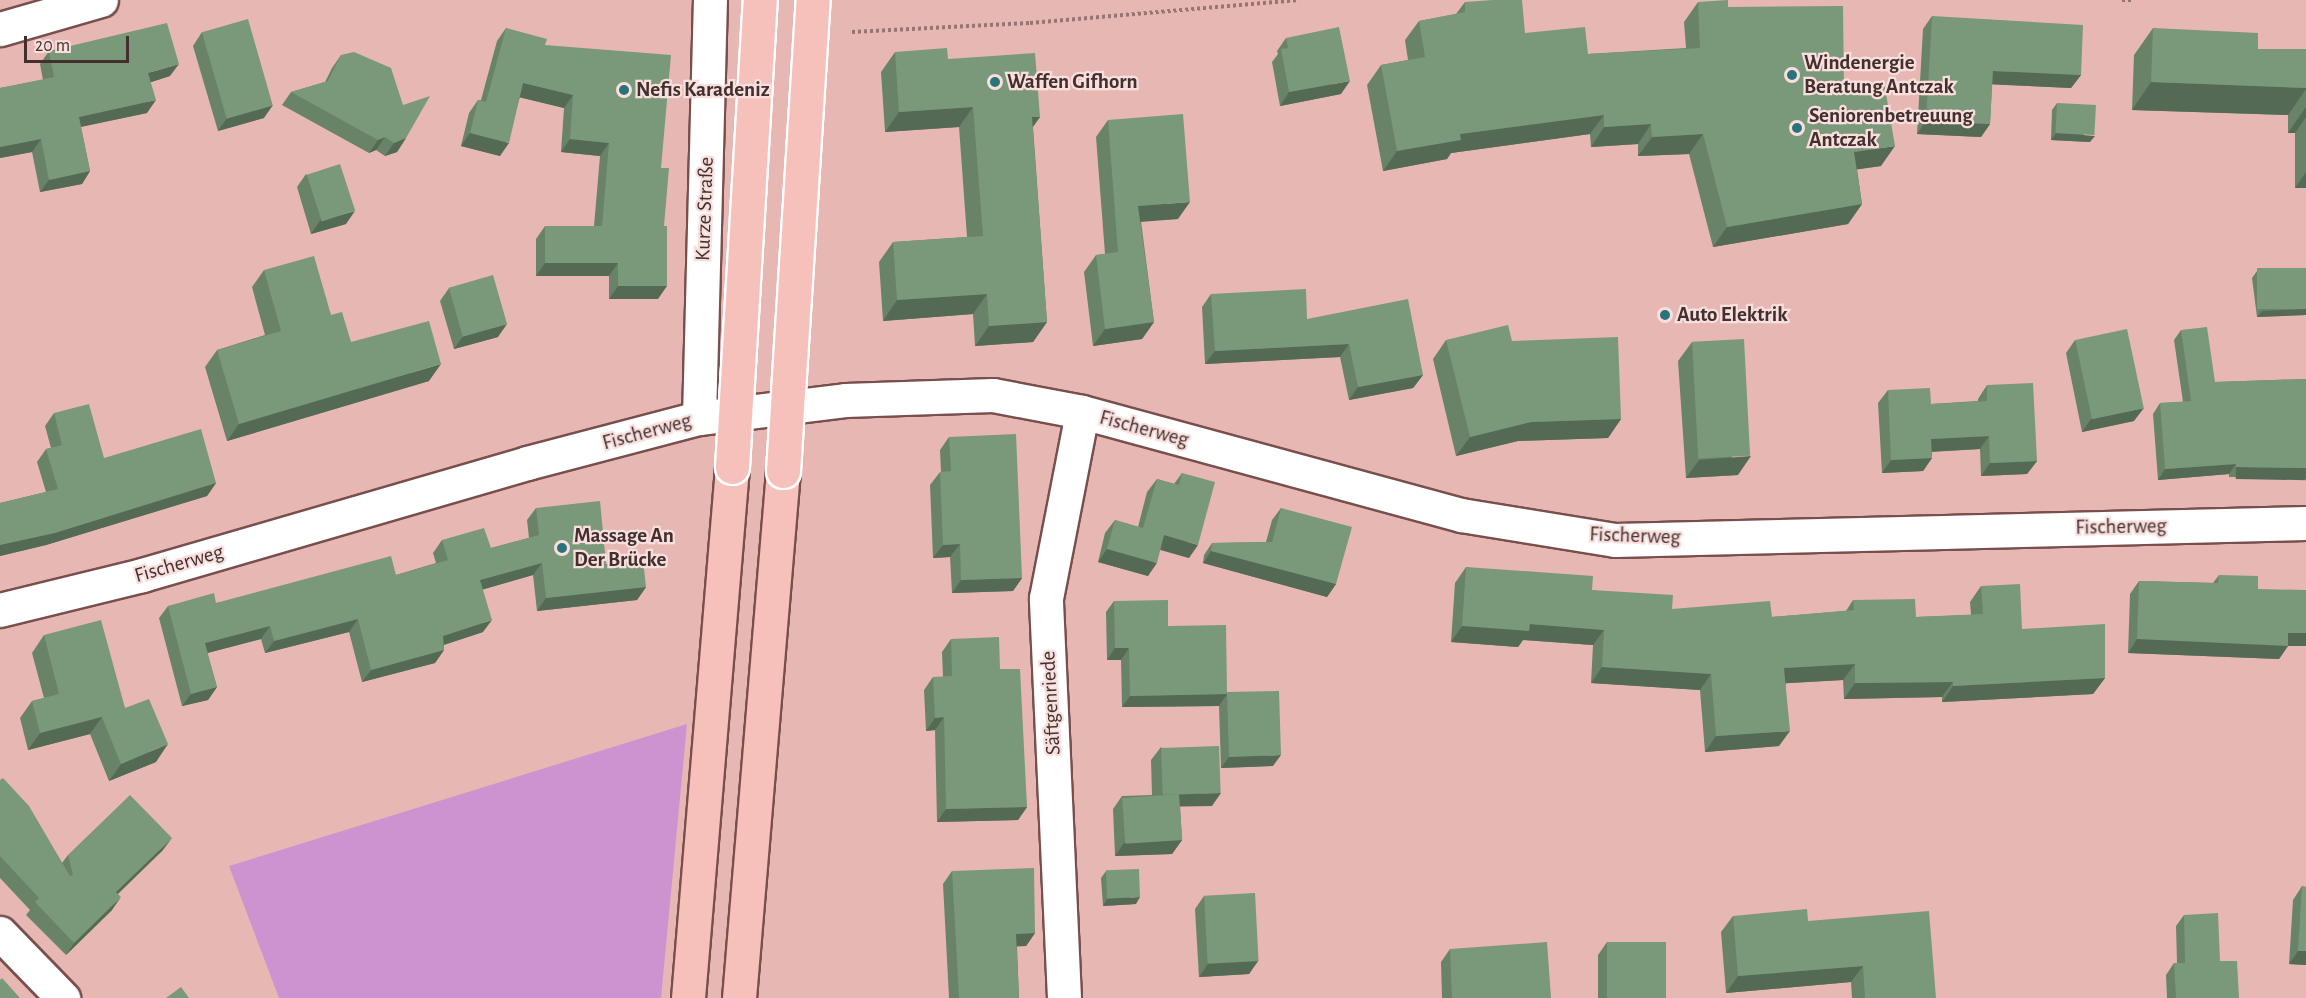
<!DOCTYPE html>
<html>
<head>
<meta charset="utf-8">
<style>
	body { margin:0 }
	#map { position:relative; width:2306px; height:998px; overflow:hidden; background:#e7b8b3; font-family:"Alegreya Sans",sans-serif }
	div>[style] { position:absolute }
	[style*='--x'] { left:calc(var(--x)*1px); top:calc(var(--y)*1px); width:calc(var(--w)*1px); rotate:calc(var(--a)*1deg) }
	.green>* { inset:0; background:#cd93d0 }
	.path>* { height:4px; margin-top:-2px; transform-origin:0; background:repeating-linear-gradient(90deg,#967572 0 3px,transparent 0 6px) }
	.roads { filter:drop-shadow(2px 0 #784f4c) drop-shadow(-2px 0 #784f4c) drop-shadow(0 2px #784f4c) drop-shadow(0 -2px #784f4c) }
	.minor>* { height:33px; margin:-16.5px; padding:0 16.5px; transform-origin:16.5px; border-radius:16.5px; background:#fff }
	.highway>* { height:33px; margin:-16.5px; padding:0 16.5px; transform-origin:16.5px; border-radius:16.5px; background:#f6c0bb }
	.bridges { filter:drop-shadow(2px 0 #fff) drop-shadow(-2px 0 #fff) drop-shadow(0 2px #fff) drop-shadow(0 -2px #fff) }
	.highway-bridge>* { height:33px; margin:-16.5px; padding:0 16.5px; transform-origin:16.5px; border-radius:16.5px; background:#f6c0bb }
	.wall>* { inset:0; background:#698369 }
	.shaded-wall>* { inset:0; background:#556a55; transform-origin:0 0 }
	.building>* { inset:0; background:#7a987a; transform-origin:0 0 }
	.dots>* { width:16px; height:16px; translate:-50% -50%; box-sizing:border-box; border:3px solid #f8dfdd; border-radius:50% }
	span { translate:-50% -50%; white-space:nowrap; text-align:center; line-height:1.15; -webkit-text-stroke:4.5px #f8dfdd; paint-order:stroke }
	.poi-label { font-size:21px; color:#43302e; font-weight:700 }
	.left { translate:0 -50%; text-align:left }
	.street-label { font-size:21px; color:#43302e }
	.scale { position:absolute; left:24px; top:36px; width:105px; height:27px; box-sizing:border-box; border:3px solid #43302e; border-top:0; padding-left:8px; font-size:18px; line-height:21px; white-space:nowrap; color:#43302e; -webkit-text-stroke:4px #f8dfdd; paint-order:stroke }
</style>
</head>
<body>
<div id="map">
	<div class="green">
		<div style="clip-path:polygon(687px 724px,661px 998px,279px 998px,229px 866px)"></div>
	</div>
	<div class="path">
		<div style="--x:2122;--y:0;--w:12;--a:0"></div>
		<div style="--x:852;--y:32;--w:178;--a:-2.9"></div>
		<div style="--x:1030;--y:23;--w:270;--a:-4.9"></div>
	</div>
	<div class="roads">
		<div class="minor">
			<div style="--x:0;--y:29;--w:105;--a:-16"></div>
			<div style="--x:699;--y:418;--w:418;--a:-88.5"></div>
			<div style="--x:0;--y:610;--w:146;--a:-13.8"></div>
			<div style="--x:142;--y:575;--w:401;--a:-16.2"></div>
			<div style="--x:527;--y:463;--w:178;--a:-14.7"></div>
			<div style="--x:699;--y:418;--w:147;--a:-7"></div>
			<div style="--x:845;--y:400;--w:148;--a:-1.9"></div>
			<div style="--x:993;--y:395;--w:91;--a:10.8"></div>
			<div style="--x:1082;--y:412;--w:393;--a:15.2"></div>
			<div style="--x:1461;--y:515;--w:156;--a:9.2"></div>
			<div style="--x:1615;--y:540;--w:691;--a:-1.41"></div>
			<div style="--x:0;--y:933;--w:91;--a:45.9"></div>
			<div style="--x:1064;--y:998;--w:400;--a:-92.6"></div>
			<div style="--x:1046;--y:598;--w:189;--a:-79"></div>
		</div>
		<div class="highway">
			<div style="--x:688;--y:998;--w:533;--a:-85.26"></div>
			<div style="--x:739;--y:998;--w:529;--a:-85.23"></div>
		</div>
	</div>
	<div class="bridges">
		<div class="highway-bridge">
			<div style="--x:732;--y:467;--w:468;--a:-86.6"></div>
			<div style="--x:783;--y:471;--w:472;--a:-86.4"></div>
		</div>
	</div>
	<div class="wall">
		<div style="clip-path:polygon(1465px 2px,1525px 33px,1588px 54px,1686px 48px,1684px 22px,1698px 2px,1728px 7px,1844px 90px,1881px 166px,1857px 169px,1862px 204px,1848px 224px,1713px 247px,1689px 154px,1638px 156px,1638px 144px,1591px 147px,1590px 134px,1451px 153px,1447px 159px,1383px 171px,1367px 85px,1381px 65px,1408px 60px,1405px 40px,1419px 21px,1456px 14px)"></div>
		<div style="clip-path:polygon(1932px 16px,2081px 75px,2071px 88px,1992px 84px,1990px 124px,1981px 137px,1917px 134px,1923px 29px)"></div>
		<div style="clip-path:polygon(506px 28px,545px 45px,661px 168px,664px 226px,658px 299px,609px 299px,609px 276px,536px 276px,536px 239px,545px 226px,594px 226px,600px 156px,561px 152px,564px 108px,520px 97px,500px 156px,461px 146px,469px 113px,478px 100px,481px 100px,497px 41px)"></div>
		<div style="clip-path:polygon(2153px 28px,2258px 49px,2306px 49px,2306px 188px,2295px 188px,2295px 133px,2288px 133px,2288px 115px,2132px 110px,2134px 55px)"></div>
		<div style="clip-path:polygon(202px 32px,264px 118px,218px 131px,193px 46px)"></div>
		<div style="clip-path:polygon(1286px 38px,1341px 94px,1280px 106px,1272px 62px,1278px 54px,1277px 51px)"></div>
		<div style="clip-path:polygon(49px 51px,170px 76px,151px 82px,147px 113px,81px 127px,90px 171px,82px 184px,40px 192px,32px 152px,0 158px,0 88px,43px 80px,40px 64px)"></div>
		<div style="clip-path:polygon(895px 52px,948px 59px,1040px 117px,1033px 127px,1047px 322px,1033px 342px,975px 346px,973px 314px,883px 321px,879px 262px,893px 242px,967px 237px,959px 127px,885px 132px,881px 72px)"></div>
		<div style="clip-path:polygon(341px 55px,406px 138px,397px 152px,385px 156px,376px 150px,369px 153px,282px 105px,291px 92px,325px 82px,332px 68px)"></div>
		<div style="clip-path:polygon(2057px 103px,2090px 142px,2051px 140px,2052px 110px)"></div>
		<div style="clip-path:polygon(1108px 120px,1178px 219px,1141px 221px,1154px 322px,1142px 339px,1093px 346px,1084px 272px,1096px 255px,1105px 254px,1096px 137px)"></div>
		<div style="clip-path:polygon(306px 174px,346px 224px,311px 234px,297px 187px)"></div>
		<div style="clip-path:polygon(2306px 268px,2306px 315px,2257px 317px,2252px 278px,2257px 271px)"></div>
		<div style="clip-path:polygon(264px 270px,331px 315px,351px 342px,429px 381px,227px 441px,205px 367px,217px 350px,265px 335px,252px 287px)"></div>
		<div style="clip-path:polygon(449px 288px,498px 337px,454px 349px,440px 301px)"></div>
		<div style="clip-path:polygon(1211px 294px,1307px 319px,1423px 375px,1413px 388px,1349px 400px,1340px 357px,1205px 364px,1202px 307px)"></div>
		<div style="clip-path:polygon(2181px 330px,2215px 382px,2306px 379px,2306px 478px,2229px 477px,2229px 474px,2158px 480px,2153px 414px,2160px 403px,2183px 402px,2174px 340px)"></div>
		<div style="clip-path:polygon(1446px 340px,1512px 341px,1621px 419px,1608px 438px,1518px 441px,1456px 456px,1433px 359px)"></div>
		<div style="clip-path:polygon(2075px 340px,2134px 421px,2082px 432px,2066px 353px)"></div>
		<div style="clip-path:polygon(1692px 342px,1738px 475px,1686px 478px,1678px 361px)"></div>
		<div style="clip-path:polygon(1987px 385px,2037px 461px,2027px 474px,1981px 476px,1980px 449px,1932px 452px,1932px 458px,1923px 471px,1882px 473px,1878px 403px,1888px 390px,1931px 404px,1978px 401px,1978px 399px)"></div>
		<div style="clip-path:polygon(54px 413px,104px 458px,216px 483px,207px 496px,46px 545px,0 556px,0 503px,46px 492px,37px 462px,46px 449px,51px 448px,45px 426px)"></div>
		<div style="clip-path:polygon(949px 437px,1022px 578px,1013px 591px,952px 593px,950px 557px,933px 558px,930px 485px,940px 472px,941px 472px,940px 450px)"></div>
		<div style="clip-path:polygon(1182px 473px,1189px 558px,1160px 550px,1148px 576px,1098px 562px,1105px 533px,1115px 520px,1138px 527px,1147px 492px,1157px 479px,1174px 484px)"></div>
		<div style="clip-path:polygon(536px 508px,606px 564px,646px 587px,637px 600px,537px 611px,533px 575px,483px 589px,483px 632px,444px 645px,444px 650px,435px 663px,362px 682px,349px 632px,265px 653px,261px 639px,207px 653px,217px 687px,208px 700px,182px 706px,159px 618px,168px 606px,216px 603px,396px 575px,436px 563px,433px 553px,442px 540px,491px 548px,529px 538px,527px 520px)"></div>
		<div style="clip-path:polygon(1281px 508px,1336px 584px,1327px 597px,1203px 563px,1204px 555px,1212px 543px,1266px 542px,1272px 520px)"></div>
		<div style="clip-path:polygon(1466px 567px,1592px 590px,1672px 609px,1772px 617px,1846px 611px,1853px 600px,1916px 617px,1971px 615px,1970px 602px,1981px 586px,2022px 629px,2105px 678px,2093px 694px,1942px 702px,1942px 697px,1844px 699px,1843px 680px,1786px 683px,1779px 746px,1705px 752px,1700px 690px,1591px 683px,1593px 645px,1523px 640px,1518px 647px,1451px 642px,1455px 583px)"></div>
		<div style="clip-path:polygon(2219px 575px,2258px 589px,2288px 646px,2279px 659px,2128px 653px,2130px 594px,2139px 581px,2213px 583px)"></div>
		<div style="clip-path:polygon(1114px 601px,1168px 626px,1227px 692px,1273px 766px,1221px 768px,1219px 706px,1122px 707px,1121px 660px,1107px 660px,1106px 612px)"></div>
		<div style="clip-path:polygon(44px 635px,125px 708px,156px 762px,109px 781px,90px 734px,28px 750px,20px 718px,32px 701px,44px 698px,32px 653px)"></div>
		<div style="clip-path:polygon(951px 639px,1000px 669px,1027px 807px,1018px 820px,937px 822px,935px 730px,926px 731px,924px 690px,933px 677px,943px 677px,942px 652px)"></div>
		<div style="clip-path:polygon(1161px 747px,1212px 806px,1180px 806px,1182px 840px,1172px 854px,1115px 856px,1113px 809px,1122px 796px,1152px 795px,1151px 760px)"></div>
		<div style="clip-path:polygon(0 780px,62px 863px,68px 855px,163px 850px,118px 894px,112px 910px,66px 955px,26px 915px,30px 910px,0 878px)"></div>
		<div style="clip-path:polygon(952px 871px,1035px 933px,1026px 946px,1017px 946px,1019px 998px,949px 998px,943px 884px)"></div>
		<div style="clip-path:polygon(1106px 871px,1136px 904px,1103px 906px,1101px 878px)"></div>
		<div style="clip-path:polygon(2302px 886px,2306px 887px,2306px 965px,2289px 964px,2293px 900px)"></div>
		<div style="clip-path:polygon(1204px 896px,1258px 961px,1249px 974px,1199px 977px,1195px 909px)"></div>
		<div style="clip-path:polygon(2184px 915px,2220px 961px,2239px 998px,2167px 998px,2166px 975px,2174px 963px,2177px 963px,2176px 926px)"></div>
		<div style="clip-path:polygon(1733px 916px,1808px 921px,1936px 998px,1852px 998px,1851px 982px,1726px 993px,1721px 932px)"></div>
		<div style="clip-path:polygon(1607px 942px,1666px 998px,1598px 998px,1598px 955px)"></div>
		<div style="clip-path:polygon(1450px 949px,1551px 998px,1442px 998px,1441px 962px)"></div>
	</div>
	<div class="shaded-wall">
		<div style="clip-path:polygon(179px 64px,170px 76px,139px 86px,148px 73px)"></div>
		<div style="clip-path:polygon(1993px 71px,2081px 75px,2071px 88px,1983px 84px)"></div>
		<div style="clip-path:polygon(1350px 81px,1341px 94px,1280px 106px,1289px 92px)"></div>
		<div style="clip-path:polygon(2151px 82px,2306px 88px,2306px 89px,2288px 115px,2132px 110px)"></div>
		<div style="clip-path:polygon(523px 83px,573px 95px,564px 108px,514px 96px)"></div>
		<div style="clip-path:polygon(156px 100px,147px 113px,70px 129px,79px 117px)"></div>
		<div style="clip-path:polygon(273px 105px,264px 118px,218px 131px,227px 118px)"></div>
		<div style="clip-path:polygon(973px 107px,959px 127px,885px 132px,899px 112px)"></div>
		<div style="clip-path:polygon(2306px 107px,2306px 117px,2295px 133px,2288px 133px)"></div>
		<div style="clip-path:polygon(1604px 115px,1590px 134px,1451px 153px,1447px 159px,1383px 171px,1397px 151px,1460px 134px)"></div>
		<div style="clip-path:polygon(1032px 117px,1040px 117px,1025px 137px)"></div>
		<div style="clip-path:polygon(1926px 121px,1990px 124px,1981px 137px,1917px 134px)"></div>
		<div style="clip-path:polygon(1651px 124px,1638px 144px,1591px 147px,1604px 127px)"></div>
		<div style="clip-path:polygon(470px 133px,509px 143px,500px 156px,461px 146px)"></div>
		<div style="clip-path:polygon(2056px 133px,2095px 136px,2090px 142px,2051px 140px)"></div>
		<div style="clip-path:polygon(1703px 134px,1689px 154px,1638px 156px,1652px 137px)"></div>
		<div style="clip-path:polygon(385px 137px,376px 150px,369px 153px,378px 140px)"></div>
		<div style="clip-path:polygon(406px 138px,397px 152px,385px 156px,394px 143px)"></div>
		<div style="clip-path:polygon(41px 139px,32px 152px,0 158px,0 147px)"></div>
		<div style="clip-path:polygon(570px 139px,609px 143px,600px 156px,561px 152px)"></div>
		<div style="clip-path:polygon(1895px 146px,1881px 166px,1840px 172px,1854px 152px)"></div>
		<div style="clip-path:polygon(90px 171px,82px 184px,40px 192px,49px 180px)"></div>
		<div style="clip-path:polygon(2306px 172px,2306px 188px,2295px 188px)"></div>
		<div style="clip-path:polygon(1190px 202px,1178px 219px,1127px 223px,1138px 206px)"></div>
		<div style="clip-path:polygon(1862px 204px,1848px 224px,1713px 247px,1727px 227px)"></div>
		<div style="clip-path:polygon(355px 211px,346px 224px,311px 234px,320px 221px)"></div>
		<div style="clip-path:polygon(545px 263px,618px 263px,609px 276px,536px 276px)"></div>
		<div style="clip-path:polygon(618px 286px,667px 286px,658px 299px,609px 299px)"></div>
		<div style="clip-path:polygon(987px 294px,973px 314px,883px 321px,897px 300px)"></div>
		<div style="clip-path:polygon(2306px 309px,2306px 315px,2257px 317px,2262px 311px)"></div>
		<div style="clip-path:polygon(1047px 322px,1033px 342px,975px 346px,989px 326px)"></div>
		<div style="clip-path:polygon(1154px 322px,1142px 339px,1093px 346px,1105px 329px)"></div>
		<div style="clip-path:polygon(507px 324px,498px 337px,454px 349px,463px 336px)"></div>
		<div style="clip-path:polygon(1349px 344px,1340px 357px,1205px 364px,1215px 351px)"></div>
		<div style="clip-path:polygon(441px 364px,429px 381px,227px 441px,239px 424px)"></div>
		<div style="clip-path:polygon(1423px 375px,1413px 388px,1349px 400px,1358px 387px)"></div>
		<div style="clip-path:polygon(2144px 408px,2134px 421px,2082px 432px,2091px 419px)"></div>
		<div style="clip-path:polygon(1621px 419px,1608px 438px,1518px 441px,1456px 456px,1470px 437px,1531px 422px)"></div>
		<div style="clip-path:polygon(1989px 436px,1980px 449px,1922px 452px,1931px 439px)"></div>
		<div style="clip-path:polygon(1751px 456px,1738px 475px,1686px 478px,1699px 460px)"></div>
		<div style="clip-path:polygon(1932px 458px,1923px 471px,1882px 473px,1891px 460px)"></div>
		<div style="clip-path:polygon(2037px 461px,2027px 474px,1981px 476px,1990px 463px)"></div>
		<div style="clip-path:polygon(2236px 464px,2229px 474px,2158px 480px,2165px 469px)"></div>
		<div style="left:2236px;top:467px;width:70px;height:12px;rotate:1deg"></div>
		<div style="clip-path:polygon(216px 483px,207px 496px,46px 545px,0 556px,0 545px)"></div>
		<div style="clip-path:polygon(1164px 535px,1198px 545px,1189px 558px,1155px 548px)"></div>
		<div style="clip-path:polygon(960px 544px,950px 557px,933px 558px,943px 545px)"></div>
		<div style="clip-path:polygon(1107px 549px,1157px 563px,1148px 576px,1098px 562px)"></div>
		<div style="clip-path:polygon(1211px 551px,1336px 584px,1327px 597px,1203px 563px)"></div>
		<div style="clip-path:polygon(542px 563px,533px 575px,471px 593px,480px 580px)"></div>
		<div style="clip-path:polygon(1022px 578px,1013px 591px,952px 593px,961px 580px)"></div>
		<div style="clip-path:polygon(646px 587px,637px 600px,537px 611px,546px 598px)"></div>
		<div style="clip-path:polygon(358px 619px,349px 632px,265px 653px,274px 641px)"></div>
		<div style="clip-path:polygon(492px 620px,483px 632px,434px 648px,443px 636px)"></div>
		<div style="clip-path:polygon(1530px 624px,1604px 630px,1593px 645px,1523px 640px,1518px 647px,1451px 642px,1462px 626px)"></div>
		<div style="clip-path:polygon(270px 626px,261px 639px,196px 656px,205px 643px)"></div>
		<div style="clip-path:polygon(2288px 633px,2306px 633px,2306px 646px,2281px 646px,2288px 646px,2279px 659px,2128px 653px,2137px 639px)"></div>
		<div style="clip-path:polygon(1115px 648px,1129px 648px,1121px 660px,1107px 660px)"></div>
		<div style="clip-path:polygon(444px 650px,435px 663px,362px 682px,371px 670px)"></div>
		<div style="clip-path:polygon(1855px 664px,1843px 680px,1773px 684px,1784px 668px)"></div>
		<div style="clip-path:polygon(1602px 667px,1711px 674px,1700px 690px,1591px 683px)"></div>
		<div style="clip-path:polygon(2105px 678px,2093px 694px,1942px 702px,1953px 686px)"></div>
		<div style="clip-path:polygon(1953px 682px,1942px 697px,1844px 699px,1855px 683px)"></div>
		<div style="clip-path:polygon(217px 687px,208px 700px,182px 706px,191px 694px)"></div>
		<div style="clip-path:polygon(1227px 694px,1219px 706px,1122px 707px,1130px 696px)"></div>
		<div style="clip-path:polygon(102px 717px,90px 734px,28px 750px,40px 733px)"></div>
		<div style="clip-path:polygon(944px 717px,935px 730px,926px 731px,935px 718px)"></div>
		<div style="clip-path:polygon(1790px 731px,1779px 746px,1705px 752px,1716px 736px)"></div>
		<div style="clip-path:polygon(168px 744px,156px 762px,109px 781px,121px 764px)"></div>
		<div style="clip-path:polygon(1281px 755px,1273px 766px,1221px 768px,1229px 757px)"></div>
		<div style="clip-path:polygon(1221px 793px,1212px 806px,1153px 807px,1162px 794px)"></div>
		<div style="clip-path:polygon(1027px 807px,1018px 820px,937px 822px,946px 809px)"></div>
		<div style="clip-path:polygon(172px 838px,163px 850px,107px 904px,116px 892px)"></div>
		<div style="clip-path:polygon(1182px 840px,1172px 854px,1115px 856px,1124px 843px)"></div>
		<div style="clip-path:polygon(121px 897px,112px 910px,66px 955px,74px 943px)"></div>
		<div style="clip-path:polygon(1140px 897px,1136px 904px,1103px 906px,1107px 899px)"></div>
		<div style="clip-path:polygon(1035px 933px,1026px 946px,1007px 947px,1016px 934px)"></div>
		<div style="clip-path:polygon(2298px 951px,2306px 951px,2306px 965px,2289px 964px)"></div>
		<div style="clip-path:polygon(1258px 961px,1249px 974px,1199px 977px,1208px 964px)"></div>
		<div style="clip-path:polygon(1863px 966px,1851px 982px,1726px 993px,1738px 976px)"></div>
	</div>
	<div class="building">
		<div style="clip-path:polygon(1493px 0,1522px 0,1525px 33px,1585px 27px,1588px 54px,1700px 48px,1698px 2px,1728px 0,1728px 7px,1843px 6px,1844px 90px,1884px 82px,1895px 146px,1854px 152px,1862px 204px,1727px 227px,1703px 134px,1652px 137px,1651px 124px,1604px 127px,1604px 115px,1460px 134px,1461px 140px,1397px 151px,1381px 65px,1425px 57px,1419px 21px,1465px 12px,1465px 2px)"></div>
		<div style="clip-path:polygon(1932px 16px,2083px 25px,2081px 75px,1993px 71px,1990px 124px,1926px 121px)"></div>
		<div style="left:248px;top:19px;width:90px;height:48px;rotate:74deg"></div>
		<div style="clip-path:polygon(167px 23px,179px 64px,148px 73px,156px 100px,79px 117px,90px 171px,49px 180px,41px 139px,0 147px,0 88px,54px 77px,49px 51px)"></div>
		<div style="clip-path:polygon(1339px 27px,1350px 81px,1289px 92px,1281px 49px,1288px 48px,1286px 38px)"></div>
		<div style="clip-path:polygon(506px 28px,547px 39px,545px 45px,671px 55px,661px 168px,669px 168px,664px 226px,667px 226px,667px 286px,618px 286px,618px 263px,545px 263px,545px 226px,602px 226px,609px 143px,570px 139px,573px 95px,523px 83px,509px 143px,470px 133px,478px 100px,486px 102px)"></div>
		<div style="clip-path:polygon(2153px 28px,2258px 33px,2258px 49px,2306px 49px,2306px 88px,2151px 82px)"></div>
		<div style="clip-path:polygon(947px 48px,948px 59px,1035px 53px,1040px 117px,1032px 117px,1047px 322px,989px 326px,987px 294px,897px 300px,893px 242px,983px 236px,973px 107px,899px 112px,895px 52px)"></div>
		<div style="clip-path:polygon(354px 52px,391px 68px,403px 105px,430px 96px,406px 138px,394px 143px,385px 137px,378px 140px,291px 92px,328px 81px,341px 55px)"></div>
		<div style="left:2057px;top:103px;width:39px;height:30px;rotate:3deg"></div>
		<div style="clip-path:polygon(1183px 114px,1190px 202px,1138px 206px,1154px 322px,1105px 329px,1096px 255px,1118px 252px,1108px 120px)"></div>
		<div style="left:340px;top:164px;width:49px;height:35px;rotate:72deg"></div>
		<div style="clip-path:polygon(314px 256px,331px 315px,342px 312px,351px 342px,429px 321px,441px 364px,239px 424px,217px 350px,281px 331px,264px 270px)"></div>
		<div style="left:2306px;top:268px;width:41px;height:49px;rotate:90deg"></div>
		<div style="left:493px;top:275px;width:51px;height:46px;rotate:74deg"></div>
		<div style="clip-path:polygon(1306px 289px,1307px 319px,1408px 299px,1423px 375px,1358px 387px,1349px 344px,1215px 351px,1211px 294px)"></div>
		<div style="clip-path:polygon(1508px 325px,1512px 341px,1618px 337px,1621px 419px,1531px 422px,1470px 437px,1446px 340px)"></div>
		<div style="clip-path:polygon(2207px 327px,2215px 382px,2306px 379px,2306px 468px,2236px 467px,2236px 464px,2165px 469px,2160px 403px,2191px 401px,2181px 330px)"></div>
		<div style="left:2127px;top:329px;width:81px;height:53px;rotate:78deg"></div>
		<div style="left:1744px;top:339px;width:117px;height:52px;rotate:87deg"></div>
		<div style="clip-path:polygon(2033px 383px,2037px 461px,1990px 463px,1989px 436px,1931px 439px,1932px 458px,1891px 460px,1888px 390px,1930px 388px,1931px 404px,1987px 401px,1987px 385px)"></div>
		<div style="clip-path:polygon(89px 404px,104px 458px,201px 429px,216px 483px,55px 533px,0 545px,0 503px,58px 489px,46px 449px,62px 445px,54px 413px)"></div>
		<div style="clip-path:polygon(1016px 434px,1022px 578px,961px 580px,960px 544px,943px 545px,940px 472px,951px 471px,949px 437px)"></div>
		<div style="clip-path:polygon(1182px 473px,1215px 482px,1198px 545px,1164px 535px,1157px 563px,1107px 549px,1115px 520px,1143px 528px,1157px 479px,1179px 485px)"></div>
		<div style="clip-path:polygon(600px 501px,606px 564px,643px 560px,646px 587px,546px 598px,542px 563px,480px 580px,492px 620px,443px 636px,444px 650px,371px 670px,358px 619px,274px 641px,270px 626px,205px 643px,217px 687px,191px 694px,168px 606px,214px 593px,216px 603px,391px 556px,396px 575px,448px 560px,442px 540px,484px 528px,491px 548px,539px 535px,536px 508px)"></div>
		<div style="clip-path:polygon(1281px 508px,1352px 527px,1336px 584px,1211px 551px,1212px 543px,1272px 542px)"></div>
		<div style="clip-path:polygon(1466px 567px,1593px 576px,1592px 590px,1673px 595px,1672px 609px,1770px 601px,1772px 617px,1854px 610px,1853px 600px,1915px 599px,1916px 617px,1983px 614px,1981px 586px,2020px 584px,2022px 629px,2105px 624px,2105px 678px,1953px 686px,1953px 682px,1855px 683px,1855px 664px,1784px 668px,1790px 731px,1716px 736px,1711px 674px,1602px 667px,1604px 630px,1530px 624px,1529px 631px,1462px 626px)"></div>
		<div style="clip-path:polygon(2219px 575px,2258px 576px,2258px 589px,2306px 590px,2306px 633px,2288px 633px,2288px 646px,2137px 639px,2139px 581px,2218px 583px)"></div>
		<div style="clip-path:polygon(1168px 600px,1168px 626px,1226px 625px,1227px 692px,1279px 691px,1281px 755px,1229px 757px,1227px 694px,1130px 696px,1129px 648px,1115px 648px,1114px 601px)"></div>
		<div style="clip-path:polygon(101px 620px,125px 708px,149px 699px,168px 744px,121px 764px,102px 717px,105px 716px,40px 733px,32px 701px,59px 694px,44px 635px)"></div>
		<div style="clip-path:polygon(999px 637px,1000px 669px,1020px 669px,1027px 807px,946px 809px,944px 717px,935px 718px,933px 677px,952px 676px,951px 639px)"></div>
		<div style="left:1219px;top:746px;width:47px;height:58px;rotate:88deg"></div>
		<div style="clip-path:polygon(3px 778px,29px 806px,70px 876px,73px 875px,68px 855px,130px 795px,172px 838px,116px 892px,121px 897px,74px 943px,35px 902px,39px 898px,0 856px,0 780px)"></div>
		<div style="left:1179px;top:794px;width:46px;height:57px;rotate:86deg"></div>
		<div style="clip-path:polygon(1034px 868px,1035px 933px,1016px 934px,1019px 998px,959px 998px,952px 871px)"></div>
		<div style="left:1139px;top:869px;width:28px;height:33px;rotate:88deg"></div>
		<div style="clip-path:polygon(2302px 886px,2306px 887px,2306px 951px,2298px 951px)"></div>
		<div style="left:1255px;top:893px;width:68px;height:51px;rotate:87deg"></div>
		<div style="clip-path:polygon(1807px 909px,1808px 921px,1929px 911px,1936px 998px,1865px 998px,1863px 966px,1738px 976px,1733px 916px)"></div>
		<div style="clip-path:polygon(2218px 913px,2220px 961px,2237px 961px,2239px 998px,2176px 998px,2174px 963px,2185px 963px,2184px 915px)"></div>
		<div style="clip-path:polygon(1547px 942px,1551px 998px,1452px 998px,1450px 949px)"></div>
		<div style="left:1607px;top:942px;width:59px;height:56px"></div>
		<div style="clip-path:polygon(2px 978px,20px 998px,0 998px,0 980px)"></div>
		<div style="clip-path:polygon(181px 987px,189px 998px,166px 998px)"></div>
	</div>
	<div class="dots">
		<div style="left:1792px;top:75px;background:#2a737b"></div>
		<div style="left:995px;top:82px;background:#2a737b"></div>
		<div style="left:624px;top:90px;background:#2a737b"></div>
		<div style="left:1797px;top:128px;background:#2a737b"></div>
		<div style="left:1665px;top:315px;background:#2a737b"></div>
		<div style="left:562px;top:548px;background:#2a737b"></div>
	</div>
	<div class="poi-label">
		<span class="left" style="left:1804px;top:75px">Windenergie<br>Beratung Antczak</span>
		<span class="left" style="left:1007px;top:82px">Waffen Gifhorn</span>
		<span class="left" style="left:636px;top:90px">Nefis Karadeniz</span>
		<span class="left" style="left:1809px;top:128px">Seniorenbetreuung<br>Antczak</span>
		<span class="left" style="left:1677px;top:315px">Auto Elektrik</span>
		<span class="left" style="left:574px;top:548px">Massage An<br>Der Brücke</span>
	</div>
	<div class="street-label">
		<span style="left:705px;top:209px;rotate:-88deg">Kurze Straße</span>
		<span style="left:1144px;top:429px;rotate:15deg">Fischerweg</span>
		<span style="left:647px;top:432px;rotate:-15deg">Fischerweg</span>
		<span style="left:2121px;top:527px;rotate:-1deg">Fischerweg</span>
		<span style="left:1635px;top:536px;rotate:2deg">Fischerweg</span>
		<span style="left:179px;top:564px;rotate:-16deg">Fischerweg</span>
		<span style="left:1051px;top:703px;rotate:-93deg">Säftgenriede</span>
	</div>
	<div class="scale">20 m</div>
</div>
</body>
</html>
